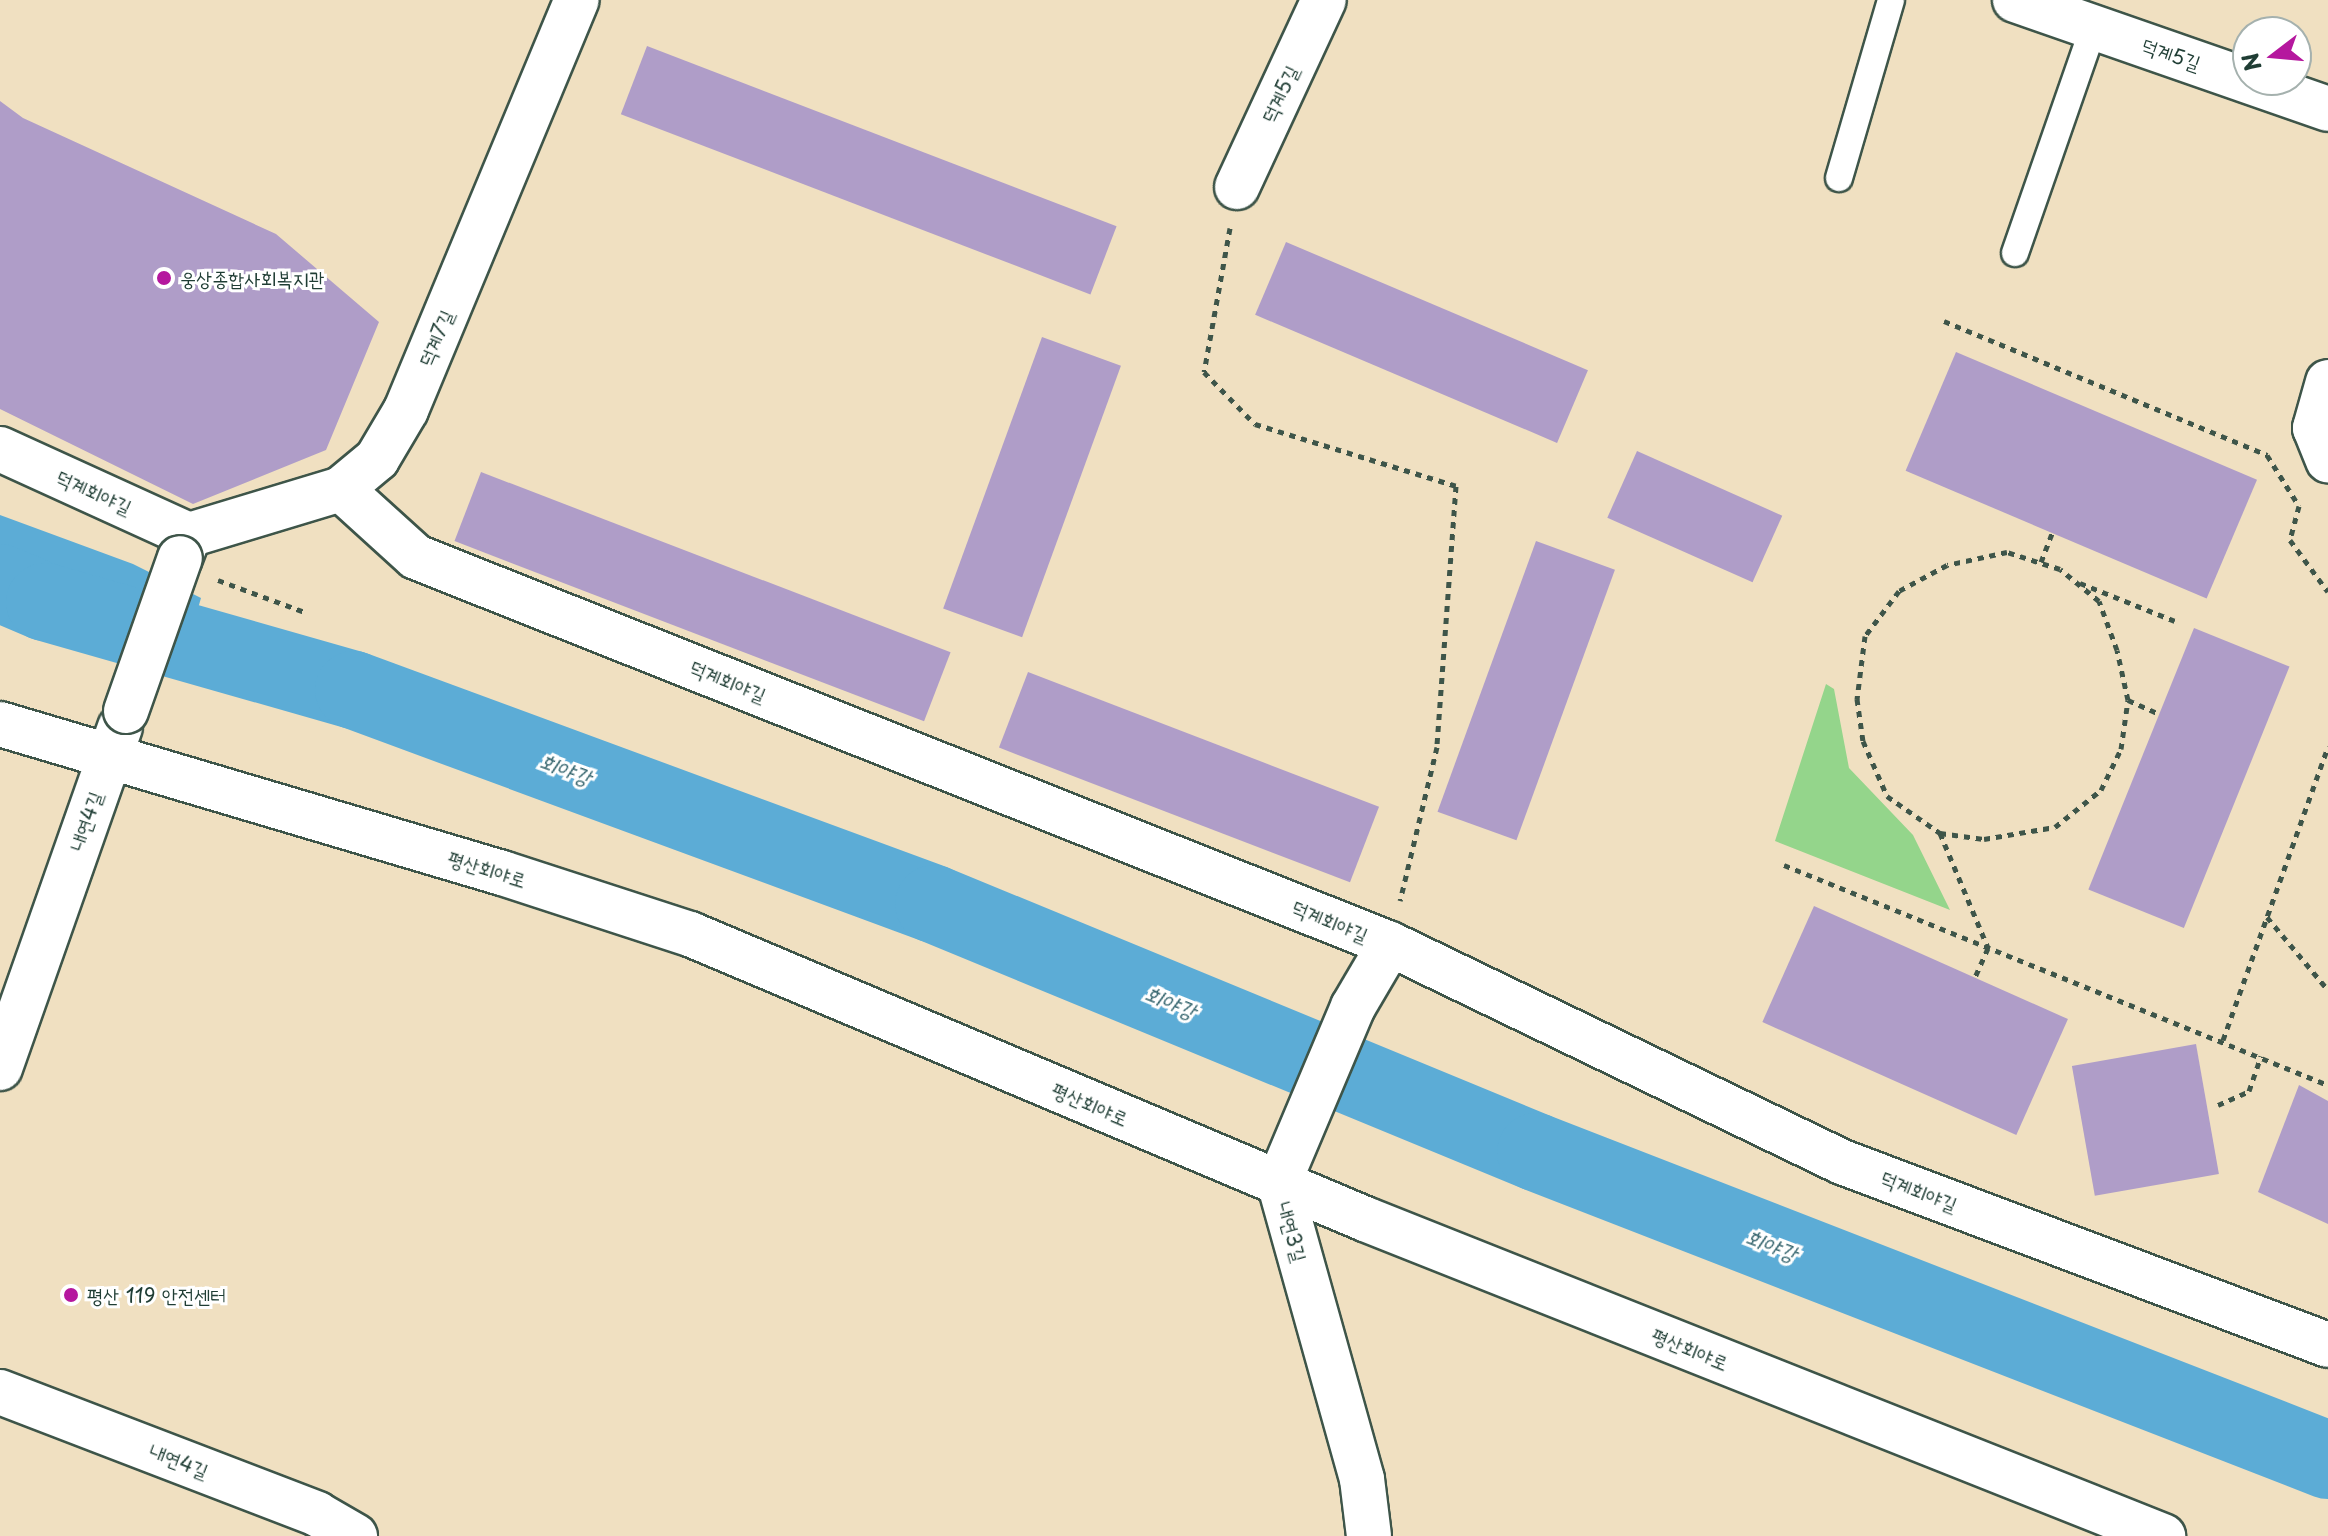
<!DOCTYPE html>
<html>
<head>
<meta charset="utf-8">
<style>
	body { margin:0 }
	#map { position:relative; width:2328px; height:1536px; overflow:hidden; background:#f0e0c1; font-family:"Playpen Sans","Poor Story",sans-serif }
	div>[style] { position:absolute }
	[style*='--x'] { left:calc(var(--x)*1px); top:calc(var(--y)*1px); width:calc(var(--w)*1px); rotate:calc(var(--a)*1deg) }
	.green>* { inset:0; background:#94d58b }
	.water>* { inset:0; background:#5cacd6 }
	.river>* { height:78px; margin:-39px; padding:0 39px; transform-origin:39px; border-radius:39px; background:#5cacd6 }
	.building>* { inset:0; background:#af9dc8; transform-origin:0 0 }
	.path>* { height:5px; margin-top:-2.5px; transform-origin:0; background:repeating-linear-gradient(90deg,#3e5549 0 6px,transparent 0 12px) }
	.roads { filter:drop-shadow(2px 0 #3e5549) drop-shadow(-2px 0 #3e5549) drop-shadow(0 2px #3e5549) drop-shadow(0 -2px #3e5549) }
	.lane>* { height:26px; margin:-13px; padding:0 13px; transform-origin:13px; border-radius:13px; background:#fff }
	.street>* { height:44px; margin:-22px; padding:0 22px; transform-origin:22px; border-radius:22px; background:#fff }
	.bridges { filter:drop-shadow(2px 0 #3e5549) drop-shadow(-2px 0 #3e5549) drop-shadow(0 2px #3e5549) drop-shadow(0 -2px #3e5549) }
	.street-bridge>* { height:44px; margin:-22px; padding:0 22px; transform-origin:22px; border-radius:22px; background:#fff }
	.dots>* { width:22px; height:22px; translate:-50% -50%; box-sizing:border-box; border:4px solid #fff; border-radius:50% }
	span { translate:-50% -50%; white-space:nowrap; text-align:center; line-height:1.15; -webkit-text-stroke:6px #fff; paint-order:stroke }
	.street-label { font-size:20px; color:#1f3d34 }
	.poi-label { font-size:20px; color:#1f3d34 }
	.left { translate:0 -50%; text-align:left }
	.water-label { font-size:22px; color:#34646d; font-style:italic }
	.north { position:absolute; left:2232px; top:16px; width:80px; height:80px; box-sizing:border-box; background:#fff; border:2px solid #a5b1ae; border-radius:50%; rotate:254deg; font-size:22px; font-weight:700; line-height:32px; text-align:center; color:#1f3d34 }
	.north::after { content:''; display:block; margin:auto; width:28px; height:36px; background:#b5179e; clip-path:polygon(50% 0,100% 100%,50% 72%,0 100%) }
</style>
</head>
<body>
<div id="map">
	<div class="green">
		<div style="clip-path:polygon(1826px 684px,1834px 689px,1849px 768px,1913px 835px,1950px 910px,1775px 841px)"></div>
	</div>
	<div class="water">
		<div style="clip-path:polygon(0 515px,133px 564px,201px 598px,182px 663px,0 603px)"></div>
	</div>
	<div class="river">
		<div style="--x:0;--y:583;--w:49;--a:22.9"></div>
		<div style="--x:45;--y:602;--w:321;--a:15.9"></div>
		<div style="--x:354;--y:690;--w:618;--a:20.25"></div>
		<div style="--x:934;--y:904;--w:651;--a:22.39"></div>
		<div style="--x:1536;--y:1152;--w:850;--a:21.25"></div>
	</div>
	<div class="building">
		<div style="left:647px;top:46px;width:503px;height:73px;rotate:21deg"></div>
		<div style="clip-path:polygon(0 101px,23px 118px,276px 234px,379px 322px,326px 450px,193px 504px,0 409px)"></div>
		<div style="left:1286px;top:242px;width:328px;height:79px;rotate:23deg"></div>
		<div style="left:1042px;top:337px;width:84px;height:289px;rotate:20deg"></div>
		<div style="left:1956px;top:352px;width:327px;height:129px;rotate:23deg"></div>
		<div style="left:1637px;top:451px;width:159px;height:73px;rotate:24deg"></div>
		<div style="left:481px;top:472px;width:503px;height:74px;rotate:21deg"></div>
		<div style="left:1536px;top:541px;width:84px;height:288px;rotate:20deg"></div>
		<div style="left:2194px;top:628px;width:103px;height:282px;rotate:22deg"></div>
		<div style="left:1028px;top:672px;width:376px;height:81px;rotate:21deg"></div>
		<div style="left:1814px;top:906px;width:278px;height:127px;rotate:24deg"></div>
		<div style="left:2196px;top:1044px;width:132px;height:126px;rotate:80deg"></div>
		<div style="clip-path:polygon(2299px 1085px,2328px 1101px,2328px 1224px,2258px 1192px)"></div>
	</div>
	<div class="path">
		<div style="--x:1230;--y:228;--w:146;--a:100.2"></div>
		<div style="--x:1204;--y:372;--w:73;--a:45.6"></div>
		<div style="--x:1255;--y:424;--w:210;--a:17.1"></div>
		<div style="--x:1456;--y:486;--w:262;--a:94.2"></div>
		<div style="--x:1437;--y:747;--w:158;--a:103.5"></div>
		<div style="--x:1944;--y:321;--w:350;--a:22.5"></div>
		<div style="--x:2267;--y:455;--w:60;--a:57.9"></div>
		<div style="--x:2299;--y:506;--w:35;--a:105"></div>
		<div style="--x:2290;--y:540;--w:64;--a:53.8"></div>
		<div style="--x:2041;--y:562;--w:31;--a:-69"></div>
		<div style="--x:218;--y:580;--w:95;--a:20.3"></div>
		<div style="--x:2080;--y:583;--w:102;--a:21.8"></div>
		<div style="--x:2128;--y:700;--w:35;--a:24"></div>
		<div style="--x:1940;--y:833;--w:44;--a:7.8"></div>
		<div style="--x:1984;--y:839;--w:72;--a:-9.6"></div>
		<div style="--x:2055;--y:827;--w:59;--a:-38.8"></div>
		<div style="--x:2101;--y:790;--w:46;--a:-64"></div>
		<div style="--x:2121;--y:749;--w:49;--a:-81.9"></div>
		<div style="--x:2128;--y:700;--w:51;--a:-102.4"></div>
		<div style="--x:2117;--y:650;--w:52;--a:-110.2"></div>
		<div style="--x:2099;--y:601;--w:50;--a:-140.6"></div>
		<div style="--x:2060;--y:569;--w:56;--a:-162.2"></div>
		<div style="--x:2007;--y:552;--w:61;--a:167.8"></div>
		<div style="--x:1947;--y:565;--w:55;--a:151.6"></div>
		<div style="--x:1899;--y:591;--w:56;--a:127.1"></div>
		<div style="--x:1865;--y:636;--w:64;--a:97.2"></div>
		<div style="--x:1857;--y:699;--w:42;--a:81.9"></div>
		<div style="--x:1863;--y:741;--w:60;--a:66.4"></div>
		<div style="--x:1887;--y:796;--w:65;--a:34.9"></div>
		<div style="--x:1940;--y:833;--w:125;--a:67.3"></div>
		<div style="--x:1988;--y:948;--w:32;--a:114"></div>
		<div style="--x:1784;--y:865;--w:587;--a:22.02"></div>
		<div style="--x:2267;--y:917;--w:95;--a:50.1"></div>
		<div style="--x:2223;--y:1040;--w:312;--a:-70.3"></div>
		<div style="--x:2218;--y:1105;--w:34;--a:-24"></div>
		<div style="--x:2249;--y:1091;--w:37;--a:-71"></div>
	</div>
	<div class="roads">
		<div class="lane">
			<div style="--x:1839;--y:178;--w:185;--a:-73.7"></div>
			<div style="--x:2015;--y:253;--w:240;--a:-70.8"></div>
		</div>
		<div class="street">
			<div style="--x:2015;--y:0;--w:331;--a:19.2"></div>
			<div style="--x:1237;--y:187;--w:206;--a:-65.1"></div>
			<div style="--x:2328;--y:382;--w:48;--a:105.8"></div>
			<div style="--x:2315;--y:428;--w:35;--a:68"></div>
			<div style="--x:0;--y:449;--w:208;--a:24.5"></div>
			<div style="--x:341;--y:489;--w:101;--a:42.2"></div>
			<div style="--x:416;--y:557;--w:1048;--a:21.67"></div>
			<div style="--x:1390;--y:944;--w:502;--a:25.75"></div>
			<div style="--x:1842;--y:1162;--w:519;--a:20.63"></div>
			<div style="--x:180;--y:558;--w:25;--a:-69"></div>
			<div style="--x:189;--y:535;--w:159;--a:-16.8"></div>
			<div style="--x:341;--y:489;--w:47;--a:-39.8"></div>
			<div style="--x:377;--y:459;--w:57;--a:-59.4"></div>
			<div style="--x:406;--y:410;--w:444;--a:-67.4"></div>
			<div style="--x:0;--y:724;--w:524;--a:16.53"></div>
			<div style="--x:502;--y:873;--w:198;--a:18"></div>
			<div style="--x:690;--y:934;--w:733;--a:22.89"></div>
			<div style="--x:1365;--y:1219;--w:859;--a:21.67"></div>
			<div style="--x:0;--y:1068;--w:361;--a:-70.6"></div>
			<div style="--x:0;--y:1392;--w:340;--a:21"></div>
			<div style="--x:317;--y:1514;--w:44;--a:30.1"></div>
			<div style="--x:1369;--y:1536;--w:57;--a:-97"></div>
			<div style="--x:1362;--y:1479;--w:308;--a:-105.6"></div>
			<div style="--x:1279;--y:1182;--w:190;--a:-67.1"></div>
			<div style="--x:1353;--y:1007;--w:73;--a:-59.6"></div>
		</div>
	</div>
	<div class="bridges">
		<div class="street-bridge">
			<div style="--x:126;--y:711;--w:162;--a:-70.6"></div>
		</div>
	</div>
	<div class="dots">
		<div style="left:164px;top:278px;background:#b5179e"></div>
		<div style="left:71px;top:1295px;background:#b5179e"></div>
	</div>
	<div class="street-label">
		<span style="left:2171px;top:54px;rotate:19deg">덕계5길</span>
		<span style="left:1280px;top:94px;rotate:-65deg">덕계5길</span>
		<span style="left:436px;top:338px;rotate:-67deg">덕계7길</span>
		<span style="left:94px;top:492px;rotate:24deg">덕계회야길</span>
		<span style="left:728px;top:681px;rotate:22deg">덕계회야길</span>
		<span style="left:86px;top:821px;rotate:-71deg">내연4길</span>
		<span style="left:487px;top:869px;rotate:17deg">평산회야로</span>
		<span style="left:1330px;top:921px;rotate:22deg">덕계회야길</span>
		<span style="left:1090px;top:1104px;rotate:23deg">평산회야로</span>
		<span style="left:1919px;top:1191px;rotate:21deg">덕계회야길</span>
		<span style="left:1292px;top:1232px;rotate:74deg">내연3길</span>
		<span style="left:1690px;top:1349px;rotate:22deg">평산회야로</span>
		<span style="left:179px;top:1461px;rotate:21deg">내연4길</span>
	</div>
	<div class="poi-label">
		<span class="left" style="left:180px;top:278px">웅상종합사회복지관</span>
		<span class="left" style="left:87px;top:1295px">평산 119 안전센터</span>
	</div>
	<div class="water-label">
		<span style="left:566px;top:768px;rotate:20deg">회야강</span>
		<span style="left:1171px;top:1001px;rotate:22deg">회야강</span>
		<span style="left:1772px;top:1244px;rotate:21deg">회야강</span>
	</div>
	<div class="north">N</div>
</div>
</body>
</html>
